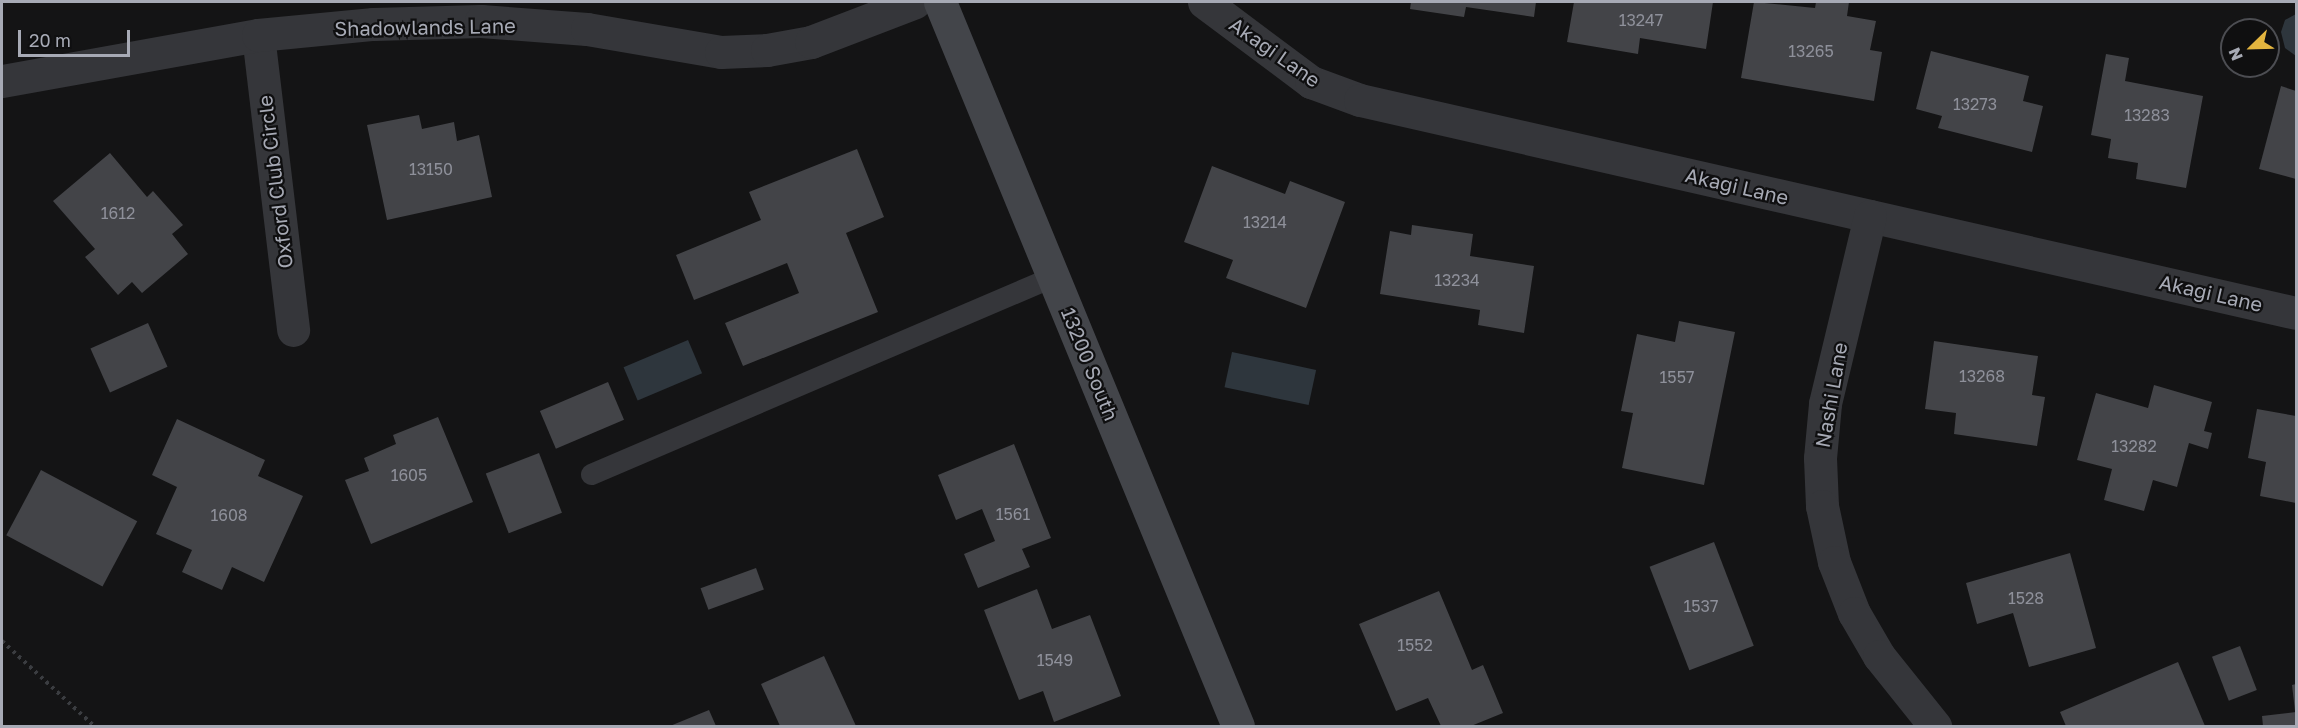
<!DOCTYPE html>
<html>
<head>
<meta charset="utf-8">
<style>
	body { margin:0 }
	#map { position:relative; width:2298px; height:728px; overflow:hidden; background:#141415; font-family:"Golos Text",sans-serif }
	div>[style] { position:absolute }
	[style*='--x'] { left:calc(var(--x)*1px); top:calc(var(--y)*1px); width:calc(var(--w)*1px); rotate:calc(var(--a)*1deg) }
	.water>* { inset:0; background:#2e363d; transform-origin:0 0 }
	.building>* { inset:0; background:#434448; transform-origin:0 0 }
	.path>* { height:4px; margin-top:-2px; transform-origin:0; background:repeating-linear-gradient(90deg,#3b3d41 0 3px,transparent 0 7.5px) }
	.lane>* { height:21px; margin:-10.5px; padding:0 10.5px; transform-origin:10.5px; border-radius:10.5px; background:#35363a }
	.street>* { height:33px; margin:-16.5px; padding:0 16.5px; transform-origin:16.5px; border-radius:16.5px; background:#35363a }
	.secondary>* { height:33px; margin:-16.5px; padding:0 16.5px; transform-origin:16.5px; border-radius:16.5px; background:#43454a }
	span { translate:-50% -50%; white-space:nowrap; text-align:center; line-height:1.15; -webkit-text-stroke:4.5px #0f0f10; paint-order:stroke }
	.number-label { font-size:16px; color:#8e909a }
	.number-label span { -webkit-text-stroke-width:0 }
	.street-label { font-size:20px; color:#a7aab5 }
	.frame { position:absolute; inset:0; border:3px solid #a7aab5; pointer-events:none }
	.north { position:absolute; left:2220px; top:18px; width:60px; height:60px; box-sizing:border-box; background:#0f0f10; border:2px solid #4c4d52; border-radius:50%; rotate:247deg; font-size:16px; font-weight:700; line-height:24px; text-align:center; color:#a7aab5 }
	.north::after { content:''; display:block; margin:auto; width:21px; height:27px; background:#e2b43f; clip-path:polygon(50% 0,100% 100%,50% 72%,0 100%) }
	.scale { position:absolute; left:18px; top:30px; width:112px; height:27px; box-sizing:border-box; border:3px solid #a7aab5; border-top:0; padding-left:8px; font-size:18px; line-height:21px; white-space:nowrap; color:#a7aab5; -webkit-text-stroke:4px #0f0f10; paint-order:stroke }
</style>
</head>
<body>
<div id="map">
	<div class="water">
		<div style="clip-path:polygon(2296px 14px,2296px 56px,2285px 48px,2281px 32px,2285px 20px)"></div>
		<div style="left:688px;top:340px;width:36px;height:70px;rotate:67deg"></div>
		<div style="left:1232px;top:352px;width:86px;height:36px;rotate:12deg"></div>
	</div>
	<div class="building">
		<div style="clip-path:polygon(1411px 2px,1536px 2px,1534px 17px,1466px 7px,1464px 17px,1410px 9px)"></div>
		<div style="clip-path:polygon(1574px 2px,1713px 2px,1706px 49px,1640px 38px,1638px 54px,1567px 42px)"></div>
		<div style="clip-path:polygon(1754px 2px,1815px 8px,1816px 2px,1849px 2px,1847px 16px,1876px 21px,1870px 50px,1882px 52px,1874px 101px,1741px 78px)"></div>
		<div style="clip-path:polygon(1931px 51px,2029px 76px,2023px 101px,2043px 106px,2032px 152px,1938px 128px,1942px 116px,1916px 109px)"></div>
		<div style="clip-path:polygon(2106px 54px,2129px 58px,2125px 81px,2203px 96px,2186px 188px,2136px 179px,2138px 163px,2108px 158px,2111px 139px,2091px 135px)"></div>
		<div style="clip-path:polygon(2281px 86px,2296px 91px,2296px 179px,2259px 169px)"></div>
		<div style="clip-path:polygon(419px 115px,422px 129px,454px 122px,457px 141px,479px 135px,492px 197px,387px 220px,367px 125px)"></div>
		<div style="clip-path:polygon(857px 149px,884px 217px,846px 233px,878px 312px,743px 366px,725px 323px,799px 293px,787px 263px,694px 300px,676px 255px,761px 220px,749px 192px)"></div>
		<div style="clip-path:polygon(110px 153px,147px 197px,153px 191px,183px 225px,172px 234px,188px 254px,142px 293px,132px 282px,118px 295px,85px 257px,95px 249px,53px 201px)"></div>
		<div style="clip-path:polygon(1212px 166px,1285px 194px,1290px 181px,1345px 202px,1306px 308px,1226px 278px,1233px 260px,1184px 242px)"></div>
		<div style="clip-path:polygon(1412px 225px,1473px 234px,1470px 256px,1534px 266px,1524px 333px,1478px 325px,1480px 310px,1380px 294px,1390px 231px,1411px 235px)"></div>
		<div style="clip-path:polygon(1679px 321px,1735px 332px,1704px 485px,1622px 468px,1633px 413px,1621px 411px,1637px 334px,1675px 342px)"></div>
		<div style="left:148px;top:323px;width:48px;height:63px;rotate:66deg"></div>
		<div style="clip-path:polygon(1934px 341px,2038px 356px,2032px 395px,2045px 397px,2037px 446px,1954px 434px,1956px 413px,1925px 409px)"></div>
		<div style="left:608px;top:382px;width:41px;height:74px;rotate:67deg"></div>
		<div style="clip-path:polygon(2154px 385px,2212px 402px,2204px 431px,2212px 433px,2208px 449px,2189px 443px,2177px 487px,2153px 480px,2144px 511px,2104px 500px,2112px 469px,2077px 460px,2096px 393px,2148px 408px)"></div>
		<div style="clip-path:polygon(2257px 409px,2296px 416px,2296px 503px,2260px 496px,2266px 462px,2248px 458px)"></div>
		<div style="clip-path:polygon(438px 417px,473px 502px,371px 544px,345px 480px,369px 471px,364px 458px,396px 444px,393px 435px)"></div>
		<div style="clip-path:polygon(177px 419px,265px 460px,258px 476px,303px 496px,264px 582px,232px 567px,222px 590px,182px 572px,192px 550px,156px 534px,177px 487px,152px 475px)"></div>
		<div style="clip-path:polygon(1014px 444px,1051px 538px,1022px 549px,1030px 567px,978px 588px,964px 554px,995px 541px,982px 509px,956px 520px,938px 475px)"></div>
		<div style="left:539px;top:453px;width:64px;height:57px;rotate:69deg"></div>
		<div style="left:41px;top:470px;width:109px;height:74px;rotate:28deg"></div>
		<div style="left:1714px;top:542px;width:111px;height:69px;rotate:69deg"></div>
		<div style="clip-path:polygon(2070px 553px,2096px 648px,2029px 667px,2013px 613px,1977px 624px,1966px 583px)"></div>
		<div style="left:756px;top:568px;width:23px;height:59px;rotate:70deg"></div>
		<div style="clip-path:polygon(1037px 589px,1052px 629px,1090px 615px,1121px 696px,1054px 722px,1043px 691px,1019px 700px,984px 610px)"></div>
		<div style="clip-path:polygon(1439px 591px,1472px 670px,1483px 665px,1503px 713px,1471px 726px,1441px 726px,1428px 698px,1396px 711px,1359px 624px)"></div>
		<div style="left:2240px;top:646px;width:47px;height:30px;rotate:69deg"></div>
		<div style="clip-path:polygon(824px 656px,856px 726px,780px 726px,761px 684px)"></div>
		<div style="clip-path:polygon(2178px 662px,2205px 726px,2066px 726px,2060px 712px)"></div>
		<div style="clip-path:polygon(2296px 684px,2296px 711px,2295px 711px,2292px 685px)"></div>
		<div style="clip-path:polygon(709px 710px,716px 726px,670px 726px)"></div>
		<div style="clip-path:polygon(2296px 712px,2296px 726px,2263px 726px,2262px 716px)"></div>
	</div>
	<div class="path">
		<div style="--x:2;--y:641;--w:125;--a:42.7"></div>
	</div>
	<div class="lane">
		<div style="--x:591;--y:474;--w:504;--a:-23.15"></div>
	</div>
	<div class="street">
		<div style="--x:1204;--y:2;--w:134;--a:36.8"></div>
		<div style="--x:1311;--y:82;--w:52;--a:20.2"></div>
		<div style="--x:1360;--y:100;--w:960;--a:12.82"></div>
		<div style="--x:258;--y:35;--w:297;--a:83.2"></div>
		<div style="--x:2;--y:81;--w:260;--a:-10.2"></div>
		<div style="--x:258;--y:35;--w:116;--a:-5.5"></div>
		<div style="--x:373;--y:24;--w:108;--a:-1.6"></div>
		<div style="--x:481;--y:21;--w:106;--a:4.3"></div>
		<div style="--x:587;--y:29;--w:136;--a:9.7"></div>
		<div style="--x:721;--y:52;--w:46;--a:-2.5"></div>
		<div style="--x:767;--y:50;--w:45;--a:-10.3"></div>
		<div style="--x:811;--y:42;--w:111;--a:-21"></div>
		<div style="--x:1870;--y:216;--w:193;--a:103.5"></div>
		<div style="--x:1825;--y:404;--w:54;--a:95.3"></div>
		<div style="--x:1820;--y:458;--w:48;--a:87.6"></div>
		<div style="--x:1822;--y:506;--w:57;--a:77.9"></div>
		<div style="--x:1834;--y:562;--w:55;--a:68.6"></div>
		<div style="--x:1854;--y:613;--w:50;--a:59.8"></div>
		<div style="--x:1879;--y:656;--w:90;--a:51.3"></div>
	</div>
	<div class="secondary">
		<div style="--x:940;--y:2;--w:783;--a:67.63"></div>
	</div>
	<div class="number-label">
		<span style="left:1641px;top:20px">13247</span>
		<span style="left:1811px;top:51px">13265</span>
		<span style="left:1975px;top:104px">13273</span>
		<span style="left:2147px;top:115px">13283</span>
		<span style="left:431px;top:169px">13150</span>
		<span style="left:118px;top:213px">1612</span>
		<span style="left:1265px;top:222px">13214</span>
		<span style="left:1457px;top:280px">13234</span>
		<span style="left:1982px;top:376px">13268</span>
		<span style="left:1677px;top:377px">1557</span>
		<span style="left:2134px;top:446px">13282</span>
		<span style="left:409px;top:475px">1605</span>
		<span style="left:1013px;top:514px">1561</span>
		<span style="left:229px;top:515px">1608</span>
		<span style="left:2026px;top:598px">1528</span>
		<span style="left:1701px;top:606px">1537</span>
		<span style="left:1415px;top:645px">1552</span>
		<span style="left:1055px;top:660px">1549</span>
	</div>
	<div class="street-label">
		<span style="left:425px;top:27px;rotate:-1deg">Shadowlands Lane</span>
		<span style="left:1275px;top:52px;rotate:35deg">Akagi Lane</span>
		<span style="left:275px;top:182px;rotate:-97deg">Oxford Club Circle</span>
		<span style="left:1737px;top:186px;rotate:13deg">Akagi Lane</span>
		<span style="left:2211px;top:293px;rotate:13deg">Akagi Lane</span>
		<span style="left:1090px;top:364px;rotate:68deg">13200 South</span>
		<span style="left:1831px;top:395px;rotate:-80deg">Nashi Lane</span>
	</div>
	<div class="frame"></div>
	<div class="north">N</div>
	<div class="scale">20 m</div>
</div>
</body>
</html>
